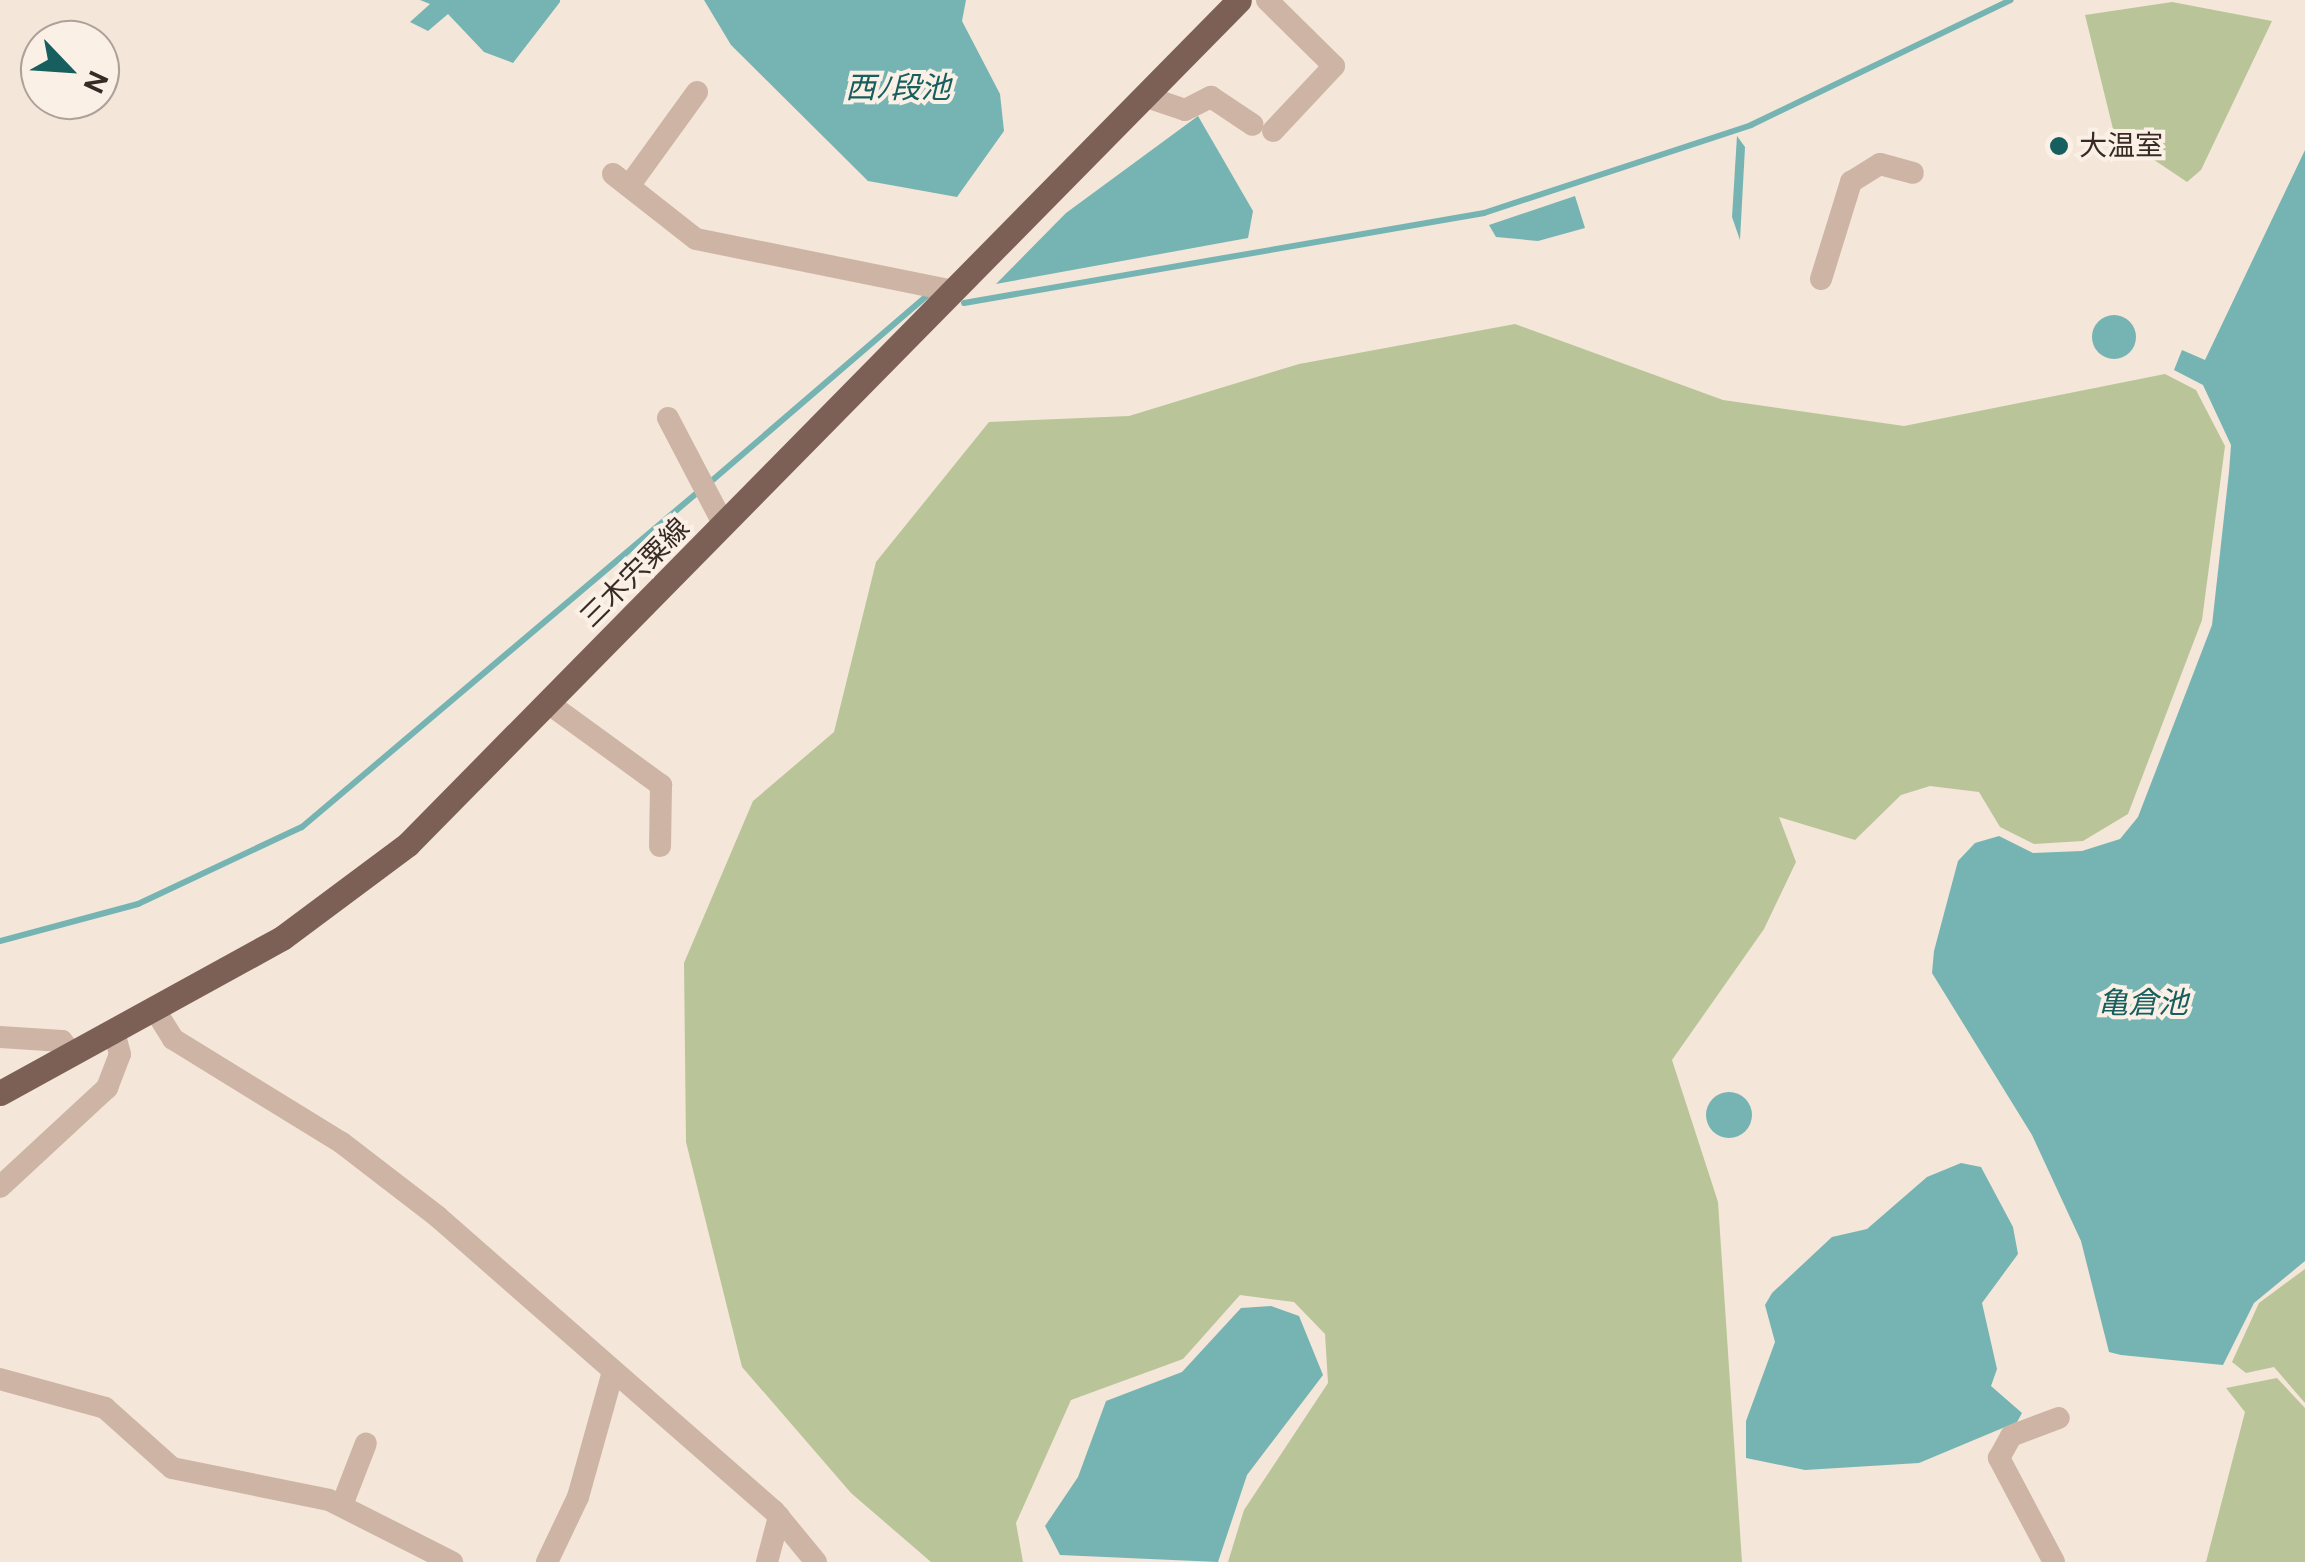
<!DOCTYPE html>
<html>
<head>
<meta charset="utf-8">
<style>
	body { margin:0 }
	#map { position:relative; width:2305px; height:1562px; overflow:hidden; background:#f4e6d9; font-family:"DM Sans","Noto Sans JP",sans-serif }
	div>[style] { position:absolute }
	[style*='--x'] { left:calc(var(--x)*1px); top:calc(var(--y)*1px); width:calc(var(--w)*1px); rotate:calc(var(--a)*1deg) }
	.green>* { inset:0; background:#b9c598 }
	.water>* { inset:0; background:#75b4b3 }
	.round { border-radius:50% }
	.stream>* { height:6px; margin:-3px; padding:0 3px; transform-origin:3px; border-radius:3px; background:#75b4b3 }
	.minor>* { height:22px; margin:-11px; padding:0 11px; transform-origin:11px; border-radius:11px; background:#cdb4a4 }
	.major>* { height:25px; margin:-12.5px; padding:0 12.5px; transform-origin:12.5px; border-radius:12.5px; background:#7c6056 }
	.dots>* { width:28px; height:28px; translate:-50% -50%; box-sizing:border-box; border:5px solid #fbf0e6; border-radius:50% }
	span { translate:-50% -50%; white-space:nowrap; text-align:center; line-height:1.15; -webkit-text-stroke:8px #fbf0e6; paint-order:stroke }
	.poi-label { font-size:28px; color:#382b26 }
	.left { translate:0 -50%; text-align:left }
	.street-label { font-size:28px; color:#382b26 }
	.water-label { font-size:30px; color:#175e5e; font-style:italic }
	.north { position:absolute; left:20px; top:20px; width:100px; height:100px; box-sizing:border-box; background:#fbf0e6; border:2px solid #ada199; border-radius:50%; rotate:115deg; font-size:28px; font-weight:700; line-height:40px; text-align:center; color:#382b26 }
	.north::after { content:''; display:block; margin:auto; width:35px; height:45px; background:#175e5e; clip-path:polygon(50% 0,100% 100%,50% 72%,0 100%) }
</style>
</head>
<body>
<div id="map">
	<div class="green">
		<div style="clip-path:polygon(2172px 2px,2272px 21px,2201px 170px,2187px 182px,2114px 133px,2085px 15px)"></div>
		<div style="clip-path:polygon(1515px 324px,1723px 400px,1904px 426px,2165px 374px,2196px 390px,2225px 446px,2202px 620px,2128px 814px,2083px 841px,2034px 844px,2000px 827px,1979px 792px,1930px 786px,1901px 795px,1855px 840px,1779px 817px,1796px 862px,1764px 929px,1672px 1060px,1718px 1202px,1742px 1562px,1228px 1562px,1244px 1510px,1328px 1383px,1325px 1334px,1294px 1302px,1240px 1295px,1183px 1359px,1071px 1400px,1016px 1523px,1023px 1562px,931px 1562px,851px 1493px,742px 1367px,686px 1142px,684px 963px,753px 801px,834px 732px,876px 562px,989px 422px,1129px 416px,1299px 364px)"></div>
		<div style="clip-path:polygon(2305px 1269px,2305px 1403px,2274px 1367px,2246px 1373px,2232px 1362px,2259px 1303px)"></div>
		<div style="clip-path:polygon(2277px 1378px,2305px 1408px,2305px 1562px,2206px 1562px,2245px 1412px,2226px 1388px)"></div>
	</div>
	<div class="water">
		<div style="clip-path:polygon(420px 0,560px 0,560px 2px,513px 63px,484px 52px,448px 14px,428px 31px,410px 22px,430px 4px)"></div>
		<div style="clip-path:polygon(704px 0,966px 0,962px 21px,1000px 94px,1004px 131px,957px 197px,868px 181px,731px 45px)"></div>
		<div style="clip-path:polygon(1198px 116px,1253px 211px,1248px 238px,996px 284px,1066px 213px)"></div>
		<div style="clip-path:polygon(1737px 136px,1745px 147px,1740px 240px,1732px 217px)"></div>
		<div style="clip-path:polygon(2305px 150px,2305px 1261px,2254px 1303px,2223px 1365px,2121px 1355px,2109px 1352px,2081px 1241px,2032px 1135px,1932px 973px,1934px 951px,1958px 861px,1975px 843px,1999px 836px,2033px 853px,2082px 851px,2120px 839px,2138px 817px,2212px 625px,2229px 472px,2231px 445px,2203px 385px,2174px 370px,2182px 350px,2205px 360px)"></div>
		<div style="clip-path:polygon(1575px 196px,1585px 228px,1538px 241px,1496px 237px,1489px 225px)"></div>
		<div class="round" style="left:2092px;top:315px;width:44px;height:44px"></div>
		<div class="round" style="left:1706px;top:1092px;width:46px;height:46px"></div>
		<div style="clip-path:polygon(1961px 1163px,1981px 1167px,2013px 1227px,2018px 1254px,1982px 1303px,1997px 1369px,1991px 1386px,2022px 1413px,2017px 1422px,1919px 1463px,1805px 1470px,1746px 1458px,1746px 1421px,1775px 1342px,1765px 1305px,1772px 1293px,1832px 1237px,1867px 1229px,1927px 1177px)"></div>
		<div style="clip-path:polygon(1271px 1306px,1299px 1316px,1323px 1375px,1247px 1475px,1218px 1562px,1060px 1555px,1045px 1526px,1078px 1477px,1106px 1401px,1182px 1372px,1241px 1308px)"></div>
	</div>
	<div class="stream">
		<div style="--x:964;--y:303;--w:528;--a:-9.82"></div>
		<div style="--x:1484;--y:213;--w:281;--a:-18.2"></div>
		<div style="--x:1751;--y:125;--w:288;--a:-25.7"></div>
		<div style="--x:708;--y:484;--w:293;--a:-40.7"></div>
		<div style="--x:0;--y:941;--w:143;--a:-15"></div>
		<div style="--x:138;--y:904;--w:181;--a:-25.2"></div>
		<div style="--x:302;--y:827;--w:519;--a:-40.23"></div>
	</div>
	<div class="minor">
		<div style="--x:1267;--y:0;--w:94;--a:44.6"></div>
		<div style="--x:1334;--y:66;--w:89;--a:133.2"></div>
		<div style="--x:1147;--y:97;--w:40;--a:18.9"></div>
		<div style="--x:1185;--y:110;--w:29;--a:-27"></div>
		<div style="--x:1211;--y:97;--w:50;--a:33.7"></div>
		<div style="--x:613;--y:174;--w:105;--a:38.1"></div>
		<div style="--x:696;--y:239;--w:264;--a:11.4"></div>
		<div style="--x:629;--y:186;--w:116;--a:-54.1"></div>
		<div style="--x:1821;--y:279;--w:102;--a:-72.8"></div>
		<div style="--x:1851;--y:182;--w:34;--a:-32"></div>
		<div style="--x:1880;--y:164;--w:34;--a:15"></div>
		<div style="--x:668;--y:418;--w:121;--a:62.4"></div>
		<div style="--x:548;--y:703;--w:140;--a:36"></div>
		<div style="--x:661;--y:785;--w:61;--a:90.9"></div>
		<div style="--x:155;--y:1010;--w:34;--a:58"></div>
		<div style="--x:173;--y:1039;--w:198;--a:31.6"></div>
		<div style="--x:342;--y:1143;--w:121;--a:37.6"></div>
		<div style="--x:438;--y:1217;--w:446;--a:41.2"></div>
		<div style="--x:774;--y:1511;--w:66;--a:50.5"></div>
		<div style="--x:0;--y:1037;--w:62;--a:3.7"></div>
		<div style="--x:62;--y:1041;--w:16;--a:52"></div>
		<div style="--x:0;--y:1187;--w:146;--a:-42.8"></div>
		<div style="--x:107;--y:1088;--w:36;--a:-69"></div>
		<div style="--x:120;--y:1054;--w:24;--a:-105"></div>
		<div style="--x:0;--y:1379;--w:109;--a:15.4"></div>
		<div style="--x:105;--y:1408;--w:90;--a:41.8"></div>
		<div style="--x:172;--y:1468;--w:160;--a:11.5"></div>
		<div style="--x:329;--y:1500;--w:138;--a:26.8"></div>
		<div style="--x:342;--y:1505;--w:66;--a:-68.8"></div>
		<div style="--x:547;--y:1562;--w:72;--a:-64.5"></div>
		<div style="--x:578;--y:1497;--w:127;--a:-74.4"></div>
		<div style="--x:767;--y:1562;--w:47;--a:-75.1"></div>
		<div style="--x:2054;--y:1562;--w:118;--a:-117.9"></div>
		<div style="--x:1999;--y:1458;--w:25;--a:-61"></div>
		<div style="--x:2011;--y:1436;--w:51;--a:-20.6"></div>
	</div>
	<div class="major">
		<div style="--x:0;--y:1093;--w:322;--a:-28.8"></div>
		<div style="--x:282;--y:938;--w:157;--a:-36.7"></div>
		<div style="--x:408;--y:844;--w:1184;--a:-45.44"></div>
	</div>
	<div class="dots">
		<div style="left:2059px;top:146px;background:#175e5e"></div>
	</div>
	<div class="poi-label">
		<span class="left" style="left:2079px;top:146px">大温室</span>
	</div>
	<div class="street-label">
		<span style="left:635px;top:573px;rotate:-45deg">三木宍粟線</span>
	</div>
	<div class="water-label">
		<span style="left:898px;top:88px">西ﾉ段池</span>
		<span style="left:2143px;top:1003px">亀倉池</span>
	</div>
	<div class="north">N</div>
</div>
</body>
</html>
